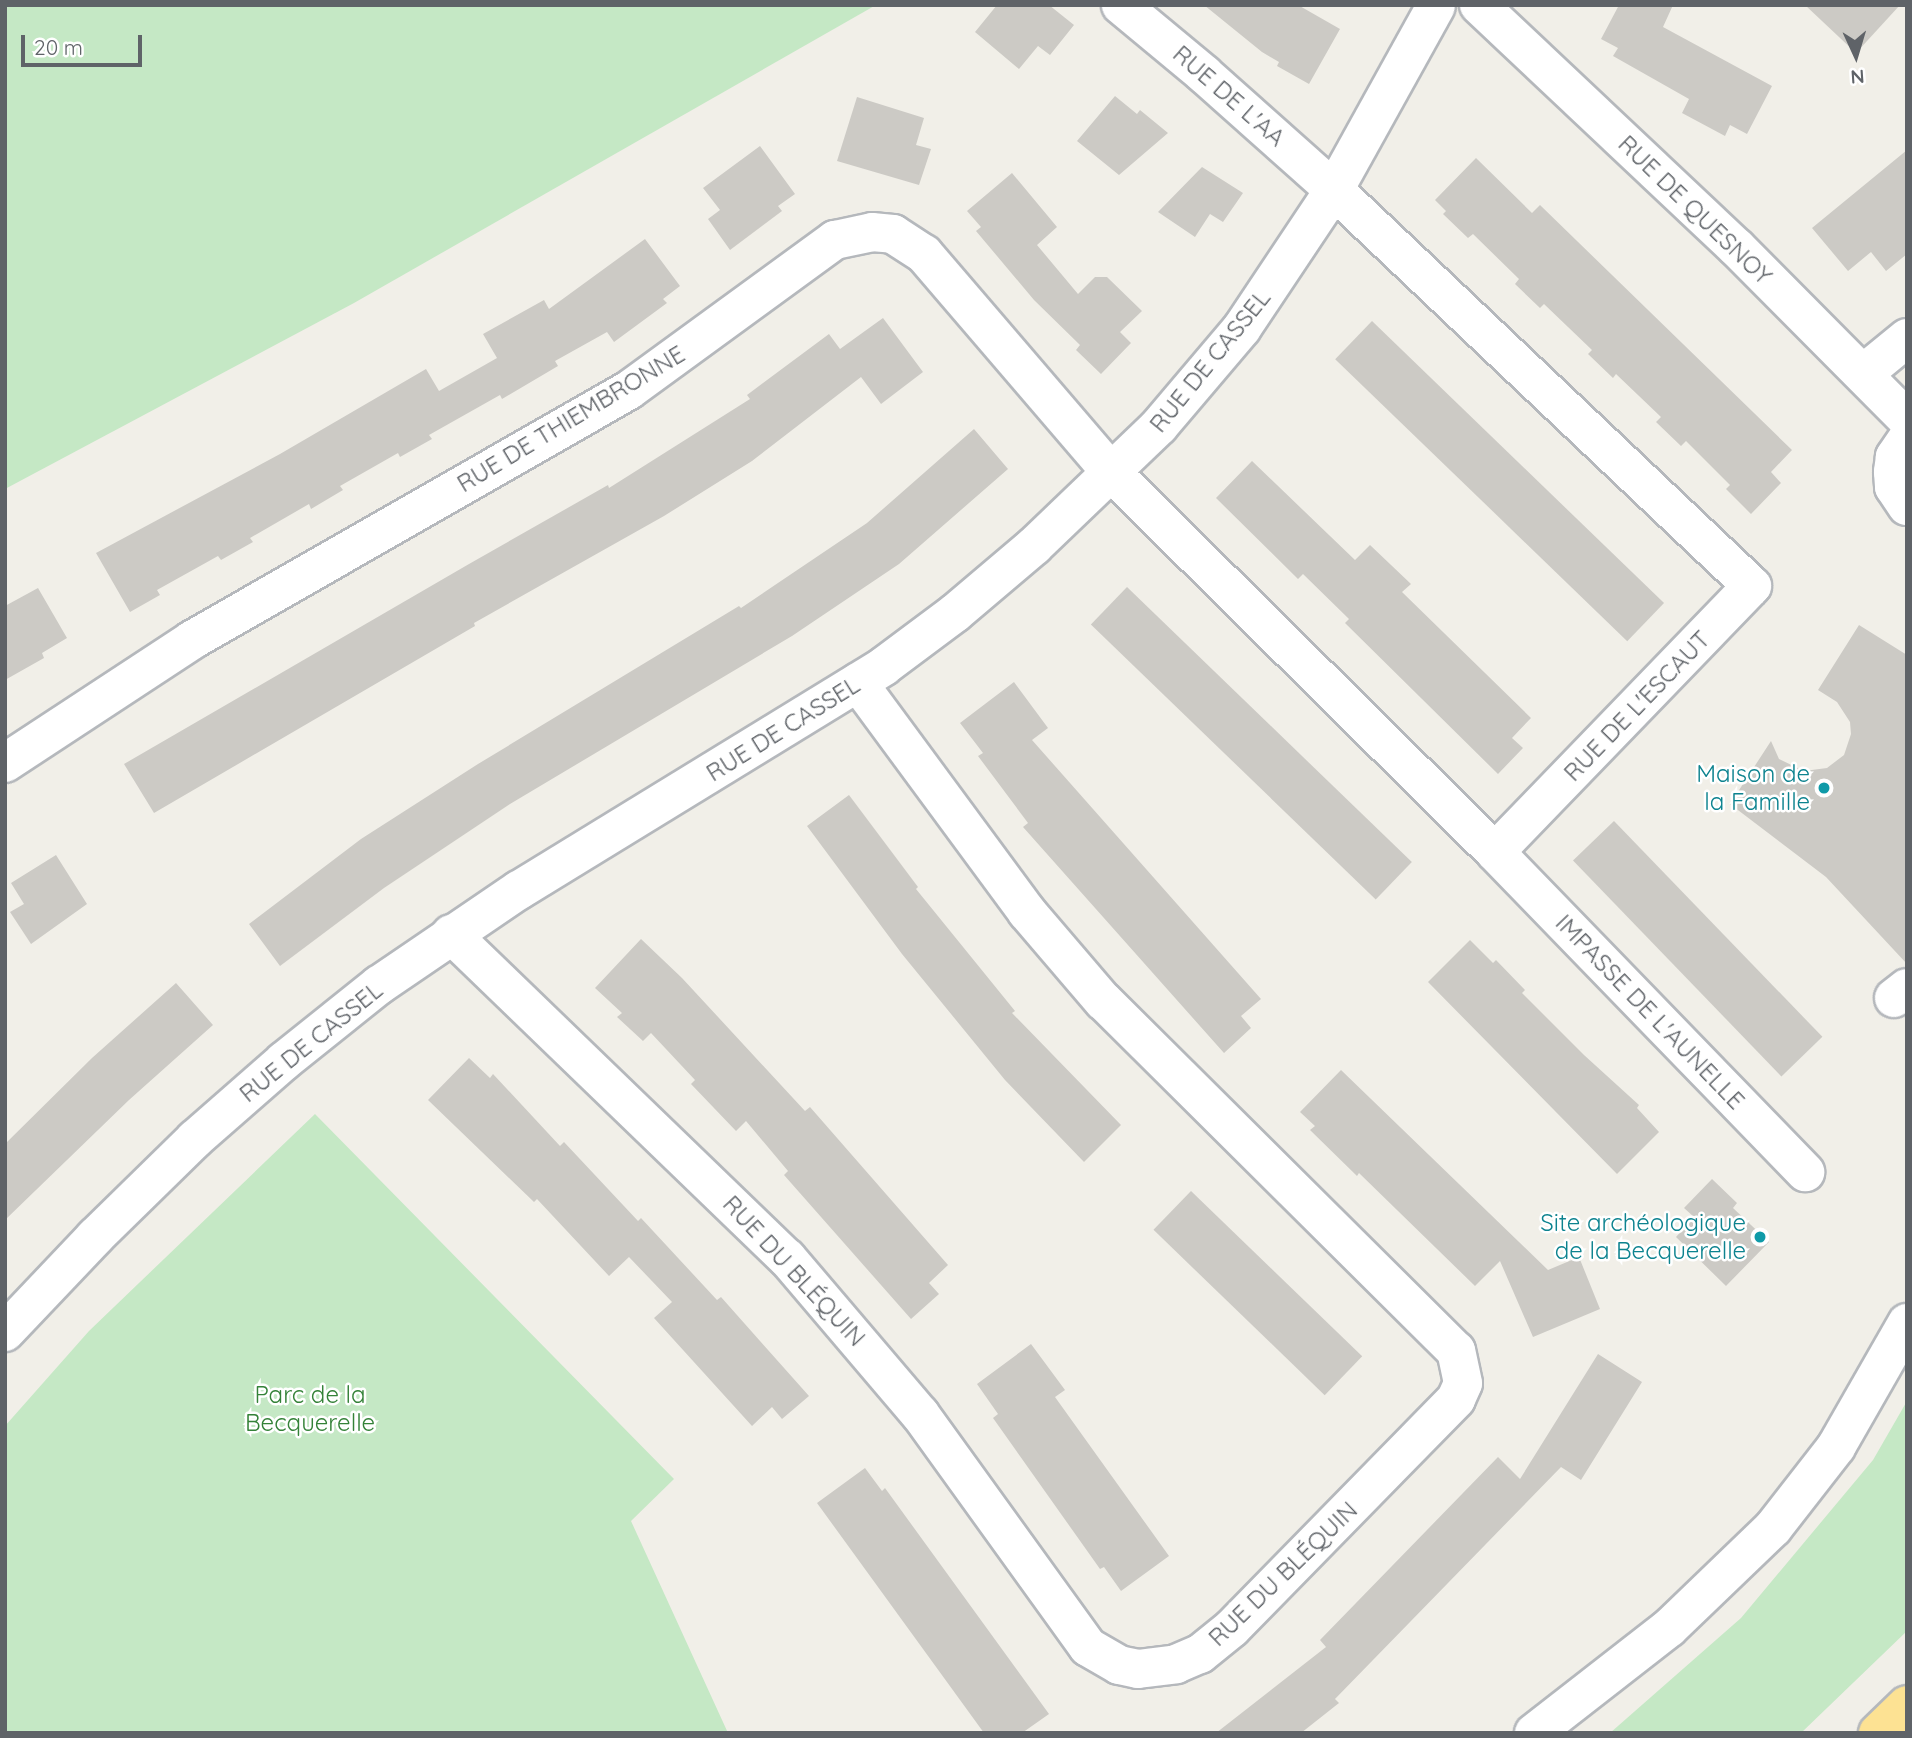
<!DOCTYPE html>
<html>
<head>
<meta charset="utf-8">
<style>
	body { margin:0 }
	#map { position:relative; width:1912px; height:1738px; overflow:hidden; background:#f1efe8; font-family:Quicksand,sans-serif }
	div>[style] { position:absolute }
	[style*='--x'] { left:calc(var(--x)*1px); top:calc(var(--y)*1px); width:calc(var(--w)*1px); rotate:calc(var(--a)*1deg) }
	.green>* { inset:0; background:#c5e8c5 }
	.building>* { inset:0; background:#cccac5; transform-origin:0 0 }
	.roads { filter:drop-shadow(2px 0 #b5b8bc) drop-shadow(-2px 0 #b5b8bc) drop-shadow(0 2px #b5b8bc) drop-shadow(0 -2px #b5b8bc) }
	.minor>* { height:38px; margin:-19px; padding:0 19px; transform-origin:19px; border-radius:19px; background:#fff }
	.highway>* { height:38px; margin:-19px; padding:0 19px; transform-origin:19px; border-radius:19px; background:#fde293 }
	.dots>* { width:19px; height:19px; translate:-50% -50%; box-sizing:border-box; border:4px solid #fff; border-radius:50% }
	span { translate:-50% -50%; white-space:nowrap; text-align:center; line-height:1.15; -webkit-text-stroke:5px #fff; paint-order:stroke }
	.street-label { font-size:24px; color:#5f6368 }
	.culture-label { font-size:24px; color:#0d838f }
	.right { translate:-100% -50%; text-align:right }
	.park-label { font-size:24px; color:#348238 }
	.frame { position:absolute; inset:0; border:7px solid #5f6368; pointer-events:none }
	.north { position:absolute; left:1821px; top:21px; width:70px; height:70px; -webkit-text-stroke:5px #fff; paint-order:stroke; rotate:176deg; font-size:19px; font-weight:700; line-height:28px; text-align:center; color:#5f6368 }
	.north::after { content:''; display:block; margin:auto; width:24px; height:32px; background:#5f6368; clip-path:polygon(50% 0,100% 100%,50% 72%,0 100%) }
	.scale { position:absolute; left:21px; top:35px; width:121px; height:32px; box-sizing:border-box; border:4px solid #5f6368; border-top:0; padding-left:9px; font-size:21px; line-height:24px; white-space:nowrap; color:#5f6368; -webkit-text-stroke:5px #fff; paint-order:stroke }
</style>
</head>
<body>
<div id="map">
	<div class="green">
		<div style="clip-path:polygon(5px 5px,876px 5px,354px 303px,5px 489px)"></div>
		<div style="clip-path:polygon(315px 1114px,674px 1479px,631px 1521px,728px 1733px,5px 1733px,5px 1426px,89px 1331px)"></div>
		<div style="clip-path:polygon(1907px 1401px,1907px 1631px,1801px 1733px,1610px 1733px,1741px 1618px,1873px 1460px)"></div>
	</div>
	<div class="building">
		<div style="clip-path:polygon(997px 5px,1049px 5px,1074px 25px,1050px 55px,1038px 46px,1019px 69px,975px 32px)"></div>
		<div style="clip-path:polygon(1204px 5px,1298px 5px,1340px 29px,1309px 84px,1277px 66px,1279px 62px,1262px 52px)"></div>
		<div style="clip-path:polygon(1619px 5px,1673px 5px,1663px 27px,1772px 86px,1747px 134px,1730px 125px,1725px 136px,1682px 113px,1689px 99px,1613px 56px,1618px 48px,1601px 39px)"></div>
		<div style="clip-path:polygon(1805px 5px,1900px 5px,1856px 53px)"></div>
		<div style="clip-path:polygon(1115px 96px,1137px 114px,1140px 110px,1168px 133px,1119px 175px,1077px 141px)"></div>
		<div style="clip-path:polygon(857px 97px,924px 118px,916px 145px,931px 149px,919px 185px,837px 161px)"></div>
		<div style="clip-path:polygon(760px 146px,795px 194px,778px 206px,782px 211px,730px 250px,708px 219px,720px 210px,703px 188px)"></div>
		<div style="clip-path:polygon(1907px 150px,1907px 254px,1886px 271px,1871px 252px,1848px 271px,1812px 228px)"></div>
		<div style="clip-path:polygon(1476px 158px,1532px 213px,1540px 205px,1792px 450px,1771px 472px,1781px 483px,1751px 514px,1726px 489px,1730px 485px,1686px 441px,1681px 446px,1656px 422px,1661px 417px,1616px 374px,1613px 378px,1588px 354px,1592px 350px,1544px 304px,1540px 308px,1515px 284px,1519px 279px,1473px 234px,1468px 238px,1443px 214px,1446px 211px,1435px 200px)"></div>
		<div style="clip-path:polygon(1202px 167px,1243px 193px,1223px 222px,1210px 214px,1195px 237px,1158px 212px)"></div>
		<div style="clip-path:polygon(1012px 173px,1057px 227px,1037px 245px,1078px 294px,1095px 277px,1107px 277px,1142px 311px,1120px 332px,1131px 343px,1101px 374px,1076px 350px,1080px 345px,1034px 300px,976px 231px,981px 227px,967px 211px)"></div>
		<div style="clip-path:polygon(645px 239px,680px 286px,663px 299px,667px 303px,614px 342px,607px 332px,555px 361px,558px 366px,502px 399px,500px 395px,429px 435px,432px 439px,400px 457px,398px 453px,340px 486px,343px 490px,311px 509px,309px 504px,250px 538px,253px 542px,221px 560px,218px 556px,157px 590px,160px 595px,130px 612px,96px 553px,280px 454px,426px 369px,439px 391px,497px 358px,483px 334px,544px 300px,549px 309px)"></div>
		<div style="clip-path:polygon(883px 318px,923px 372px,881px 404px,861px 377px,752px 461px,664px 516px,474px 623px,475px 626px,154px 813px,124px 764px,469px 564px,608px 485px,609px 488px,750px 399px,747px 395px,829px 334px,840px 349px)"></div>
		<div style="left:1372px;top:321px;width:406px;height:53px;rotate:44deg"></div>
		<div style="clip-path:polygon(974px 429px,1008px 469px,899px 564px,792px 636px,510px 804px,384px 888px,280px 966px,249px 924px,361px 839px,478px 764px,739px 606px,741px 608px,867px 523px)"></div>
		<div style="clip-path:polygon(1252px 461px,1355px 560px,1370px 545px,1411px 584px,1402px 592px,1531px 718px,1512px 738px,1523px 748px,1498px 774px,1345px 623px,1349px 619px,1303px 574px,1298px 579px,1216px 498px)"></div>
		<div style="left:1127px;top:587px;width:396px;height:52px;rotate:44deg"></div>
		<div style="clip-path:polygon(38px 588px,67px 638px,42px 653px,44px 658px,5px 680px,5px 606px)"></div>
		<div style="clip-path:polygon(1859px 625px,1907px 655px,1907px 964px,1826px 877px,1730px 804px,1771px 741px,1779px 759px,1804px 771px,1827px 768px,1844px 755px,1851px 734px,1850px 722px,1837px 702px,1818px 690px)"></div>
		<div style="clip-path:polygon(1014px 682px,1048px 728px,1032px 740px,1261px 999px,1241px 1016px,1251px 1028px,1224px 1053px,1023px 827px,1028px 823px,978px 756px,983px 753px,960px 723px)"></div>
		<div style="clip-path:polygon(849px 795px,918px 887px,916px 889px,1015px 1011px,1012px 1013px,1121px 1125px,1084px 1162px,1005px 1080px,902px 954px,807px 826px)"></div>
		<div style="left:1614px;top:821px;width:300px;height:57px;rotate:46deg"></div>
		<div style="clip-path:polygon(56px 855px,87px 904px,31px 944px,10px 912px,24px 904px,11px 883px)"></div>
		<div style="clip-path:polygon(641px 939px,682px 978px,805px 1111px,810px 1107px,948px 1265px,929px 1283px,939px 1294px,911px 1319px,784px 1175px,788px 1171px,746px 1121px,736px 1131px,691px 1084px,695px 1080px,651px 1033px,643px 1041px,617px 1017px,622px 1013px,595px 988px)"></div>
		<div style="clip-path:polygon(1470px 940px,1493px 963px,1496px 960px,1525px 990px,1522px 993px,1584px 1055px,1639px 1105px,1637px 1108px,1659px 1132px,1617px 1174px,1428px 982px)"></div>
		<div style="clip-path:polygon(176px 983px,213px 1025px,129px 1100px,5px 1220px,5px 1144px,92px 1058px)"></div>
		<div style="clip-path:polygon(469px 1058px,490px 1078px,493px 1074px,560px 1146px,564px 1142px,638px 1221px,641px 1218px,717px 1300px,721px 1297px,809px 1396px,782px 1419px,772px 1407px,752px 1426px,654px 1318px,672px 1302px,629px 1257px,609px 1276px,537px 1199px,534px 1202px,428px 1100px)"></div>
		<div style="clip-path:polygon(1341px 1070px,1548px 1270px,1579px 1257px,1600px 1309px,1533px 1337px,1500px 1261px,1475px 1286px,1359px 1173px,1357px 1176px,1310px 1130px,1315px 1126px,1300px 1112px)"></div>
		<div style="clip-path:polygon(1712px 1179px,1737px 1203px,1733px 1208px,1769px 1242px,1726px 1286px,1676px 1237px,1694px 1217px,1684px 1208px)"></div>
		<div style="left:1191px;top:1191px;width:238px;height:54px;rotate:44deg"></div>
		<div style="clip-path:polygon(1031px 1344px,1065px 1390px,1055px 1397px,1169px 1556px,1121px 1591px,1104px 1567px,1100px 1569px,993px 1418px,998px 1414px,977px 1384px)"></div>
		<div style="clip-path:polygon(1598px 1354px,1642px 1382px,1581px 1480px,1561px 1467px,1335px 1699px,1339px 1703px,1301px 1733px,1216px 1733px,1326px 1647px,1320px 1640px,1498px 1457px,1520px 1479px)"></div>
		<div style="clip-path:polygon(865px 1468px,882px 1491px,885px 1488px,1049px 1714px,1022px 1733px,984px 1733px,817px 1503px)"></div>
	</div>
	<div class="roads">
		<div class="minor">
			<div style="--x:1479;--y:5;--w:353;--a:43.3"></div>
			<div style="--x:1736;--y:247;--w:243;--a:45.2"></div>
			<div style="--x:1863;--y:374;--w:57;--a:-39.3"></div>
			<div style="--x:1907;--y:439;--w:22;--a:124"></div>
			<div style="--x:1895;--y:457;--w:15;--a:98"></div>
			<div style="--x:1893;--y:472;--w:15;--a:86"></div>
			<div style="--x:1894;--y:487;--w:23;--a:56"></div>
			<div style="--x:5;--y:763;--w:224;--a:-33.3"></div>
			<div style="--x:192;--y:640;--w:503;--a:-29.77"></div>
			<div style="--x:629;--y:390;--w:255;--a:-36.1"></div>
			<div style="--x:835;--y:240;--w:38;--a:-12"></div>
			<div style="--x:872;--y:232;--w:21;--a:5"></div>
			<div style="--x:893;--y:234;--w:37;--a:33"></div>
			<div style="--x:924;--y:254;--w:289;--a:49.4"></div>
			<div style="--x:1112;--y:473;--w:539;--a:44.7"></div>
			<div style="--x:1495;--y:852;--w:370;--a:-46"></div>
			<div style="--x:1752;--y:586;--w:576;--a:-136.55"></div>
			<div style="--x:1334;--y:190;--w:174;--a:-138.3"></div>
			<div style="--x:1204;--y:74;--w:108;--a:-140.3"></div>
			<div style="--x:1495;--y:852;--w:446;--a:45.9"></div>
			<div style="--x:451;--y:934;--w:467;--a:44"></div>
			<div style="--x:787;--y:1258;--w:205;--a:49.6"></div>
			<div style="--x:920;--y:1414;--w:287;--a:54.2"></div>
			<div style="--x:1088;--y:1647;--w:36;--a:30"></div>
			<div style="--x:1119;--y:1665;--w:19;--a:12"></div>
			<div style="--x:1138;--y:1669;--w:38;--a:-7"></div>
			<div style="--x:1176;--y:1664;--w:26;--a:-23"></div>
			<div style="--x:1200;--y:1654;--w:41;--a:-39.1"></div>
			<div style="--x:1232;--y:1628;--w:320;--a:-45.6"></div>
			<div style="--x:1456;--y:1399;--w:17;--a:-66"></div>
			<div style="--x:1463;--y:1383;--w:33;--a:-102"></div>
			<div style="--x:1456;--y:1351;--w:497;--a:-135.2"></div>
			<div style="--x:1103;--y:1001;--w:117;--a:-130.5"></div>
			<div style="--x:1027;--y:912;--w:285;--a:-126.4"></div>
			<div style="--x:1894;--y:998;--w:16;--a:-38"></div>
			<div style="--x:5;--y:1332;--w:131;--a:-46.5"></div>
			<div style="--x:95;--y:1237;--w:140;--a:-44.4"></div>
			<div style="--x:195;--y:1139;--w:118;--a:-41.2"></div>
			<div style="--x:284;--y:1061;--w:122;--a:-38.7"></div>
			<div style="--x:379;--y:985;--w:169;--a:-34.2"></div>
			<div style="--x:519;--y:890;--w:428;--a:-31.5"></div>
			<div style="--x:884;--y:666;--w:89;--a:-36.7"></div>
			<div style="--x:955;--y:613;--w:104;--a:-40.3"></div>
			<div style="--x:1034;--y:546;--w:173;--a:-43.8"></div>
			<div style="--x:1159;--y:426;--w:128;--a:-49.7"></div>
			<div style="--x:1242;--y:328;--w:166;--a:-56.3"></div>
			<div style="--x:1334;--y:190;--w:210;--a:-61"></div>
			<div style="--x:1534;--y:1733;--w:171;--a:-37.9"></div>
			<div style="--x:1669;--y:1628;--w:144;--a:-43.9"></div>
			<div style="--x:1773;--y:1528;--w:103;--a:-52.1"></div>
			<div style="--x:1836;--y:1447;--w:143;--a:-60.2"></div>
		</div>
		<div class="highway">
			<div style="--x:1878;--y:1733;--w:40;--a:-44"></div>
		</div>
	</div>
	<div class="dots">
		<div style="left:1824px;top:788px;background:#0f9aa8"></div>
		<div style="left:1760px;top:1237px;background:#0f9aa8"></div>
	</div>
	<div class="street-label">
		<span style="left:1229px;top:96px;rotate:41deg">RUE DE L'AA</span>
		<span style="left:1695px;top:210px;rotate:44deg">RUE DE QUESNOY</span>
		<span style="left:1210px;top:361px;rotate:-51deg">RUE DE CASSEL</span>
		<span style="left:571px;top:419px;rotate:-31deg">RUE DE THIEMBRONNE</span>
		<span style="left:1637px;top:706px;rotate:-46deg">RUE DE L'ESCAUT</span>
		<span style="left:783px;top:729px;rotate:-32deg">RUE DE CASSEL</span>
		<span style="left:1650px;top:1012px;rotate:46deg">IMPASSE DE L'AUNELLE</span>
		<span style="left:311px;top:1042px;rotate:-39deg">RUE DE CASSEL</span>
		<span style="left:794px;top:1271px;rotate:47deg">RUE DU BLÉQUIN</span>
		<span style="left:1283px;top:1574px;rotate:-44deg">RUE DU BLÉQUIN</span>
	</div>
	<div class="culture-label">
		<span class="right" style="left:1810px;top:788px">Maison de<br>la Famille</span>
		<span class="right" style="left:1746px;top:1237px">Site archéologique<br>de la Becquerelle</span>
	</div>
	<div class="park-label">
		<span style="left:310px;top:1409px">Parc de la<br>Becquerelle</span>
	</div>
	<div class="frame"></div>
	<div class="north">N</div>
	<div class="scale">20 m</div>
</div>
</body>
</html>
